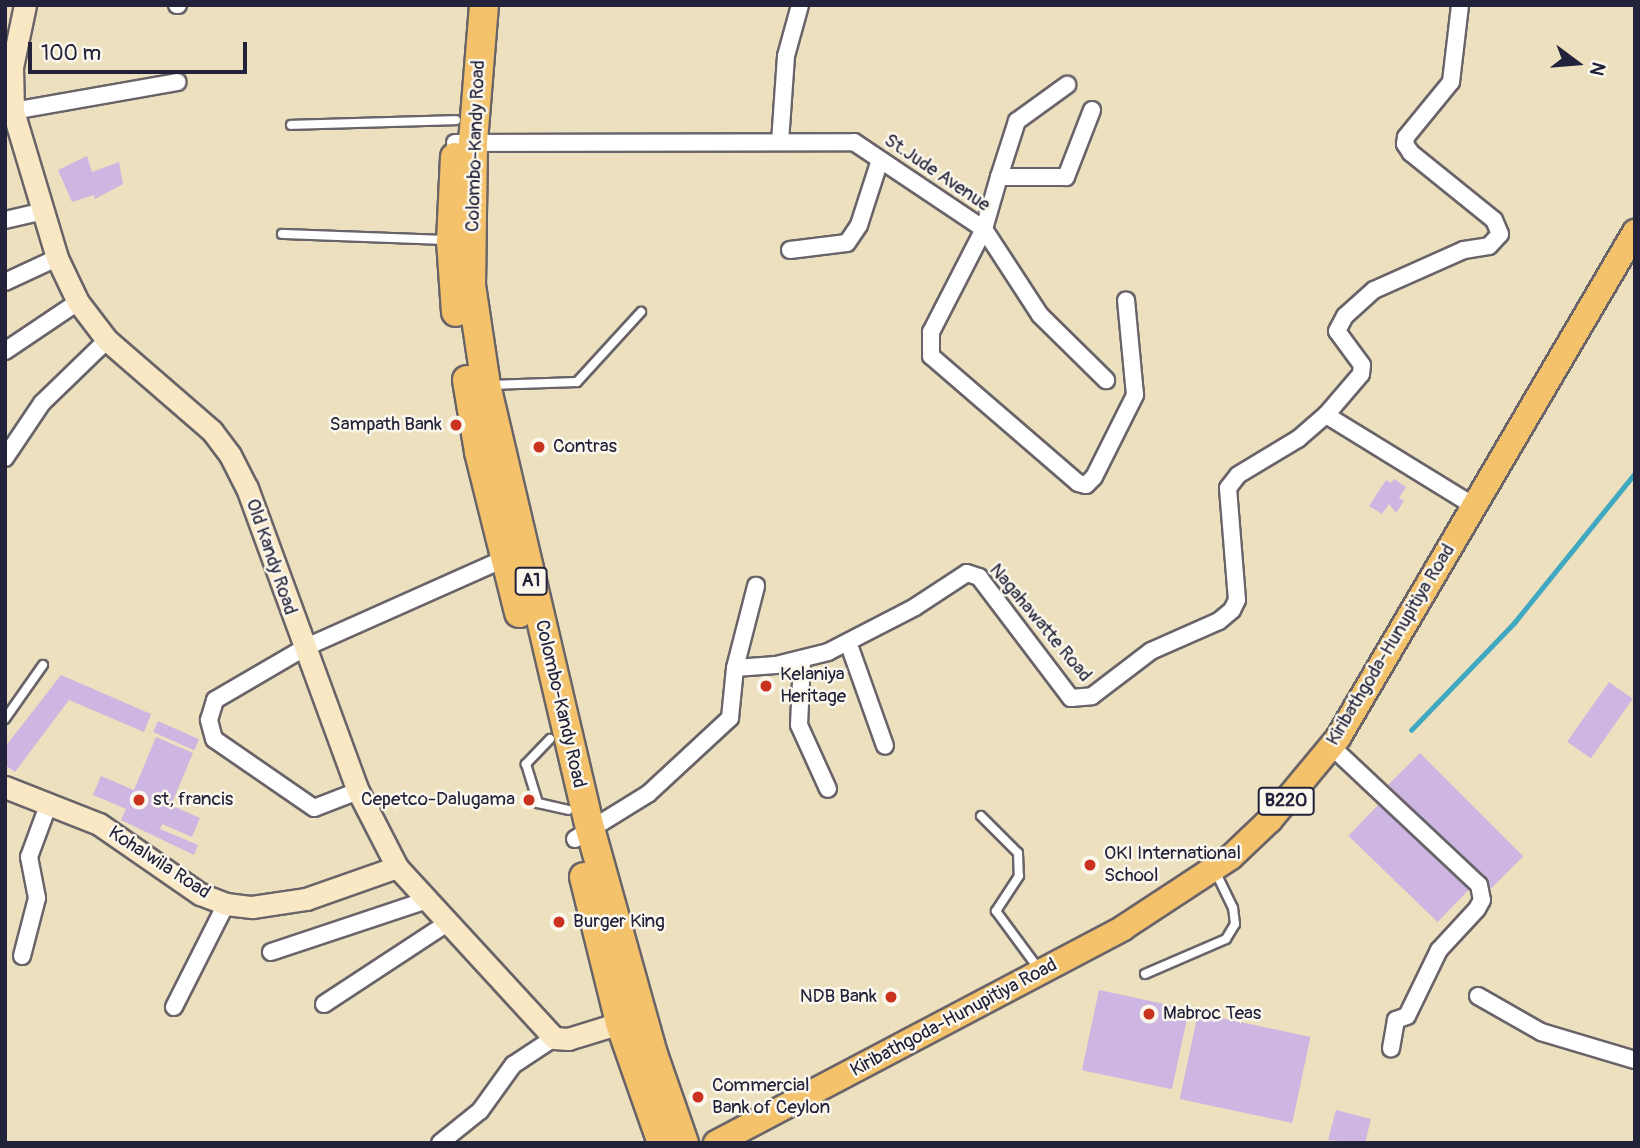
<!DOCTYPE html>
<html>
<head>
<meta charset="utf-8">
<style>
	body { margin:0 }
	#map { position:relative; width:1640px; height:1148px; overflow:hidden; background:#ede0be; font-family:Pangolin,sans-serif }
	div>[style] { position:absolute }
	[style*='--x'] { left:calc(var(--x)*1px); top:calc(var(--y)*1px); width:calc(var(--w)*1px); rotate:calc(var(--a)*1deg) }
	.stream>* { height:4.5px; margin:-2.25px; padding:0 2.25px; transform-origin:2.25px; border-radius:2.25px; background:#41a8c1 }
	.building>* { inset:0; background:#cdb6e2; transform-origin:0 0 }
	.roads { filter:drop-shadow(2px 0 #696469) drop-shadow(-2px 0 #696469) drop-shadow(0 2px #696469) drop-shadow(0 -2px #696469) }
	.lane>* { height:8px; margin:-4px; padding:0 4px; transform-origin:4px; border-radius:4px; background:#fff }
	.street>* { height:16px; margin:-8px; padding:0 8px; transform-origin:8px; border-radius:8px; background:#fff }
	.secondary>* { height:21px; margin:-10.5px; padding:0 10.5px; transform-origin:10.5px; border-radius:10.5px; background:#fae7c3 }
	.primary>* { height:24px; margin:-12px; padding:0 12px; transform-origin:12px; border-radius:12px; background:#f3c26a }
	.highway>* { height:28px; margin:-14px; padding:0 14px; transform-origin:14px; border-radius:14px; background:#f3c26a }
	.dots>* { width:19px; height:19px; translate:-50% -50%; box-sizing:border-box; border:4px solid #fbf7ec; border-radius:50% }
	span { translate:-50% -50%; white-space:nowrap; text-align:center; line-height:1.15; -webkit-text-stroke:5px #fbf7ec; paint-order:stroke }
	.shield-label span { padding:2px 5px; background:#fbf7ec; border:2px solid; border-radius:5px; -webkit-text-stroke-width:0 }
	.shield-label { font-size:18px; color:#22223b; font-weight:700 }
	.street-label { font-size:19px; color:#22223b }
	.poi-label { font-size:19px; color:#22223b }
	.right { translate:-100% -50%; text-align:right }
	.left { translate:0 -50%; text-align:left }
	.frame { position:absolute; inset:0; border:7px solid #22223b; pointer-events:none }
	.north { position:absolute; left:1542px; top:28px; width:70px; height:70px; -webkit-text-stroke:5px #fbf7ec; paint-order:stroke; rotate:106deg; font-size:19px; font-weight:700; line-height:28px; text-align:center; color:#22223b }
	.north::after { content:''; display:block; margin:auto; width:24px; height:32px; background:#22223b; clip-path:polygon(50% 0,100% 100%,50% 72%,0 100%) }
	.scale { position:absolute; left:28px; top:42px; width:219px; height:32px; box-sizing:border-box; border:4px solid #22223b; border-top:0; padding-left:9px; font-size:21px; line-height:24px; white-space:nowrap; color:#22223b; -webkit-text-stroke:5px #fbf7ec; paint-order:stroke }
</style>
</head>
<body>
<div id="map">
	<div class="stream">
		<div style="--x:1411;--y:730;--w:149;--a:-46.1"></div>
		<div style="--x:1514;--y:623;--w:193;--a:-51.1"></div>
	</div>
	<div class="building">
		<div style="clip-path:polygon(87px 156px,92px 172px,119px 162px,123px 184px,95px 199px,94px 195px,72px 202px,58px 170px)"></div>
		<div style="clip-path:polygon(1394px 479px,1406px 487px,1399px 498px,1404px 501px,1396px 513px,1389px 504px,1382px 514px,1369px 506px,1386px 480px,1391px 483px)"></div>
		<div style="clip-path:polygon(61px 675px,151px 714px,144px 732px,69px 700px,15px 772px,5px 765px,5px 747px)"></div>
		<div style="left:1609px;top:682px;width:29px;height:73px;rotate:35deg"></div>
		<div style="left:158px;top:721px;width:45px;height:12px;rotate:24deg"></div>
		<div style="clip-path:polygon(156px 737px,193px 753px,171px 805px,200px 818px,192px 837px,162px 824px,160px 829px,198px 845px,194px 855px,121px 820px,126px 809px,93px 795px,101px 776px,134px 790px)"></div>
		<div style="left:1420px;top:753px;width:146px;height:45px;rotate:45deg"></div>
		<div style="left:1381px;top:802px;width:124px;height:47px;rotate:44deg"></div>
		<div style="left:1099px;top:990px;width:92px;height:82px;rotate:12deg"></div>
		<div style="left:1198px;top:1013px;width:115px;height:88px;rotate:12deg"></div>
		<div style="clip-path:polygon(1336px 1110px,1371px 1119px,1365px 1143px,1328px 1140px)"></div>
	</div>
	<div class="roads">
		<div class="lane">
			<div style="--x:291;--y:125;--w:165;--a:-1.7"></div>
			<div style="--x:282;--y:234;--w:166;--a:2.1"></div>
			<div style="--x:490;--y:385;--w:87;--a:-2"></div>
			<div style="--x:577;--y:382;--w:95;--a:-47.6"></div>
			<div style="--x:5;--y:719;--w:66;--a:-54.9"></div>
			<div style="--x:550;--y:739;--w:35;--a:134"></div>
			<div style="--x:526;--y:764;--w:41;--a:72.9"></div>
			<div style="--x:538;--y:803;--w:31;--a:13"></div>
			<div style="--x:981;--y:816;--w:52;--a:45"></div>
			<div style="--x:1018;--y:853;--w:23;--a:88"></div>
			<div style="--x:1019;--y:876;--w:42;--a:123.3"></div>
			<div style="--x:996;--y:911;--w:71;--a:53.6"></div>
			<div style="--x:1145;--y:974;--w:88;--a:-23.4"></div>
			<div style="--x:1226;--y:939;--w:17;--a:-59"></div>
			<div style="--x:1235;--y:924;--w:16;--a:-97"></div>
			<div style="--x:1233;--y:908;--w:41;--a:-115.9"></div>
		</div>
		<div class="street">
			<div style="--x:177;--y:5;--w:1;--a:0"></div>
			<div style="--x:1092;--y:110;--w:72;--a:111.2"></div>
			<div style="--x:1066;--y:177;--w:67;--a:180"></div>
			<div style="--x:999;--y:177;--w:54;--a:106.1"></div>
			<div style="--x:984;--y:229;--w:103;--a:56.9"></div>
			<div style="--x:1040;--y:315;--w:93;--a:44.6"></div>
			<div style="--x:13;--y:111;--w:167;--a:-10"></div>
			<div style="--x:780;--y:142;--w:86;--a:-86"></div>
			<div style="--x:786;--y:56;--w:53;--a:-74.6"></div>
			<div style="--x:455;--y:143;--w:399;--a:-0.1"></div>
			<div style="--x:854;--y:142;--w:156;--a:33.8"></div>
			<div style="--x:984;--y:229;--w:116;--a:117.2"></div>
			<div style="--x:931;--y:332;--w:24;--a:90"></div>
			<div style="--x:931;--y:356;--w:194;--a:40.8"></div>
			<div style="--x:1078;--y:483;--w:8;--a:14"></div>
			<div style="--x:1086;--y:485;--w:11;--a:-45"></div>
			<div style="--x:1094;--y:477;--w:92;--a:-63.4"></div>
			<div style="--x:1135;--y:395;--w:95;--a:-95.4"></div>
			<div style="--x:999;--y:177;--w:59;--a:-72.2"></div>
			<div style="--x:1017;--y:121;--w:62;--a:-35.8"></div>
			<div style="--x:5;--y:220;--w:40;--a:-13"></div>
			<div style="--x:790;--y:250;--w:57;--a:-7"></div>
			<div style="--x:847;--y:243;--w:22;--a:-56"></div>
			<div style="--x:859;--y:225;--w:68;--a:-72.1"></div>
			<div style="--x:5;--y:282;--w:57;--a:-24.8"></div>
			<div style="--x:5;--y:351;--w:88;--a:-33.9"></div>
			<div style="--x:1326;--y:415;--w:54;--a:-49.5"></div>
			<div style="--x:1361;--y:374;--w:9;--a:-84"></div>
			<div style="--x:1362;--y:365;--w:42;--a:-126.3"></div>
			<div style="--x:1337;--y:331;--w:17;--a:-62"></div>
			<div style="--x:1345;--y:316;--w:39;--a:-42"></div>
			<div style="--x:1374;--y:290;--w:98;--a:-24"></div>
			<div style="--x:1464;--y:250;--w:25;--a:-9"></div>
			<div style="--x:1489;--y:246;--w:16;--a:-47"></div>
			<div style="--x:1500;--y:234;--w:15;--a:-113"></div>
			<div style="--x:1494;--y:220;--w:107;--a:-141.1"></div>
			<div style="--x:1411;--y:153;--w:11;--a:-124"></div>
			<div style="--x:1405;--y:144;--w:7;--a:-82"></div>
			<div style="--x:1406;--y:137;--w:71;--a:-50.7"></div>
			<div style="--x:1451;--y:82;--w:78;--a:-83.3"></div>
			<div style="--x:5;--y:458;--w:66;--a:-56.1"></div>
			<div style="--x:42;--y:403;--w:91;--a:-44.1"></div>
			<div style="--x:848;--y:642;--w:110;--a:70.4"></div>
			<div style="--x:802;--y:659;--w:66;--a:92.6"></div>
			<div style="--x:799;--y:725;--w:70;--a:65.6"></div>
			<div style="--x:735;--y:668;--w:41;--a:-4.2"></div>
			<div style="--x:776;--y:665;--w:54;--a:-14"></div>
			<div style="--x:828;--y:652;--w:98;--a:-27.3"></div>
			<div style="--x:915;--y:607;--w:62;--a:-33.2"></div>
			<div style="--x:967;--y:573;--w:13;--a:18"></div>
			<div style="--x:979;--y:577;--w:152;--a:52.8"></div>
			<div style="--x:1071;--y:698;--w:21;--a:-5"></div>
			<div style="--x:1092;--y:696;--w:74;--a:-37.3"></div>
			<div style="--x:1151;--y:651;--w:74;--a:-23.8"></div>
			<div style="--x:1219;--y:621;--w:17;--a:-40"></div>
			<div style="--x:1232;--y:610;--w:11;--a:-63"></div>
			<div style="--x:1237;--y:600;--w:112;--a:-94.6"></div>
			<div style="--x:1228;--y:488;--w:16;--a:-52"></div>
			<div style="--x:1238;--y:475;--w:70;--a:-31"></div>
			<div style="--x:1298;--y:439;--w:37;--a:-41"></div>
			<div style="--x:1326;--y:415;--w:174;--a:31.6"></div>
			<div style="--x:1331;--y:746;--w:203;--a:43.2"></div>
			<div style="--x:1479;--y:885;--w:15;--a:79"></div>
			<div style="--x:1482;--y:900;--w:10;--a:119"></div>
			<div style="--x:1477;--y:909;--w:56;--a:132.8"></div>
			<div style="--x:1439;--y:950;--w:73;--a:115.9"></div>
			<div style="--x:1407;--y:1016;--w:12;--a:160"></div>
			<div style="--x:1396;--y:1020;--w:29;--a:100"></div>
			<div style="--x:358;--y:791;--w:47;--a:158.9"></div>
			<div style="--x:314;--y:808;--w:121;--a:-145.4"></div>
			<div style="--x:214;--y:739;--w:20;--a:-105"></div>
			<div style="--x:209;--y:720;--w:21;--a:-73"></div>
			<div style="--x:215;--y:700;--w:103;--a:-30.3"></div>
			<div style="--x:304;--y:648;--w:227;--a:-24"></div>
			<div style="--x:575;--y:839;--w:86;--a:-31.7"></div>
			<div style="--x:648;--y:794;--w:112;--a:-42.8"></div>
			<div style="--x:730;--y:718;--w:50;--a:-84.3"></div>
			<div style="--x:735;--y:668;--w:85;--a:-75.6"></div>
			<div style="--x:271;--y:952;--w:161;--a:-18.4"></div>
			<div style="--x:22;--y:956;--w:60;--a:-75.5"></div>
			<div style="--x:37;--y:898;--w:42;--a:-101"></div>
			<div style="--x:29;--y:857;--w:58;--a:-69.7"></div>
			<div style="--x:1478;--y:996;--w:73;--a:29.7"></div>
			<div style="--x:1541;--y:1032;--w:98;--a:16.6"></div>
			<div style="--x:324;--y:1004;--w:146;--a:-33.3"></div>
			<div style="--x:174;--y:1007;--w:115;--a:-63.2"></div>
			<div style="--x:440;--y:1143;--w:51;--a:-38.7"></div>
			<div style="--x:480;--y:1111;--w:57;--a:-54.3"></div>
			<div style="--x:513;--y:1065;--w:49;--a:-33.4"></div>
		</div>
		<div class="secondary">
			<div style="--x:25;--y:5;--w:63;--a:101.8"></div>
			<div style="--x:12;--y:67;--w:44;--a:88.7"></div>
			<div style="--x:13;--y:111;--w:153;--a:73.3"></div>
			<div style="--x:57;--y:258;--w:49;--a:64.5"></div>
			<div style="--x:78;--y:302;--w:48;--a:52.7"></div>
			<div style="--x:107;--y:340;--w:139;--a:40.9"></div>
			<div style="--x:212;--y:431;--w:30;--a:53"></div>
			<div style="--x:230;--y:455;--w:37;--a:63"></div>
			<div style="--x:247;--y:488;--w:323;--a:69.9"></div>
			<div style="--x:358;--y:791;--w:85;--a:62.8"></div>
			<div style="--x:397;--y:867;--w:232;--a:47.4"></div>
			<div style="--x:554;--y:1038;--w:14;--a:4"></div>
			<div style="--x:568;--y:1039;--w:54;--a:-17.1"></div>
			<div style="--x:5;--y:787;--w:101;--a:21.5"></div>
			<div style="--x:99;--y:824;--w:123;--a:34.7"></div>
			<div style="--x:200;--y:894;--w:28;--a:21"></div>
			<div style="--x:226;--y:904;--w:26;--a:7"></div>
			<div style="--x:252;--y:907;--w:55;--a:-8.4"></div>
			<div style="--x:306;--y:899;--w:96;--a:-19.4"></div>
		</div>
		<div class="primary">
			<div style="--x:716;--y:1143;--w:460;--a:-27.8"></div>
			<div style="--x:1123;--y:928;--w:129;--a:-33.3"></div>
			<div style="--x:1231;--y:857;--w:54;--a:-43.5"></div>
			<div style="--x:1270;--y:820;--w:107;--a:-50.3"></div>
			<div style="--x:1338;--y:738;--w:587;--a:-59.59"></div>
		</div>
		<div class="highway">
			<div style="--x:484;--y:5;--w:138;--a:94.6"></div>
			<div style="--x:473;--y:143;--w:142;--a:90.8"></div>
			<div style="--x:471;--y:285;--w:101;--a:81.5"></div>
			<div style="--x:486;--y:385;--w:459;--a:76.8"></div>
			<div style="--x:591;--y:832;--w:230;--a:74.4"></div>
			<div style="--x:653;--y:1054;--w:94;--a:70.8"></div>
			<div style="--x:455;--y:157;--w:84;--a:92.7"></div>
			<div style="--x:451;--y:241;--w:71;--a:86"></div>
			<div style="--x:467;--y:380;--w:73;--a:80.5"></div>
			<div style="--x:479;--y:452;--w:166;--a:76"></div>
			<div style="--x:584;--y:877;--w:150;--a:76.1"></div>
			<div style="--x:620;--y:1023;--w:127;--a:70.7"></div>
		</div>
	</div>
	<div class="dots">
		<div style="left:456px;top:425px;background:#c8321e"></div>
		<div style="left:539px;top:447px;background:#c8321e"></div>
		<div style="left:766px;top:686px;background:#c8321e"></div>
		<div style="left:139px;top:800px;background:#c8321e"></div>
		<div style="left:529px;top:800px;background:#c8321e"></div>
		<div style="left:1090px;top:865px;background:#c8321e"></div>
		<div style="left:559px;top:922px;background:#c8321e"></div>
		<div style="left:891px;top:997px;background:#c8321e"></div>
		<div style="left:1149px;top:1014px;background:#c8321e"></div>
		<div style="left:698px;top:1097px;background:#c8321e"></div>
	</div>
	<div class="shield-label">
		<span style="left:531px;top:581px">A1</span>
		<span style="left:1286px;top:801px">B220</span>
	</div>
	<div class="street-label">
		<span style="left:476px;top:146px;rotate:-88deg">Colombo-Kandy Road</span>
		<span style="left:937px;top:173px;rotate:34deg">St.Jude Avenue</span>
		<span style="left:271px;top:557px;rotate:71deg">Old Kandy Road</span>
		<span style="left:1040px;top:623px;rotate:50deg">Nagahawatte Road</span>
		<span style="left:1391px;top:645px;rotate:-59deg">Kiribathgoda-Hunupitiya Road</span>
		<span style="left:560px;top:704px;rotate:77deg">Colombo-Kandy Road</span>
		<span style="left:159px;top:863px;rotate:33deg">Kohalwila Road</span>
		<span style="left:954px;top:1018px;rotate:-28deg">Kiribathgoda-Hunupitiya Road</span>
	</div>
	<div class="poi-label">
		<span class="right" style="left:442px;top:425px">Sampath Bank</span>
		<span class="left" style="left:553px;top:447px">Contras</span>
		<span class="left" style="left:780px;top:686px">Kelaniya<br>Heritage</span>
		<span class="left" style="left:153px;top:800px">st, francis</span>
		<span class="right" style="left:515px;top:800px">Cepetco-Dalugama</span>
		<span class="left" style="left:1104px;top:865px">OKI International<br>School</span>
		<span class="left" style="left:573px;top:922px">Burger King</span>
		<span class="right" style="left:877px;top:997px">NDB Bank</span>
		<span class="left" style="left:1163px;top:1014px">Mabroc Teas</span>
		<span class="left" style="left:712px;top:1097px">Commercial<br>Bank of Ceylon</span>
	</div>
	<div class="frame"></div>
	<div class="north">N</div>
	<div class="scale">100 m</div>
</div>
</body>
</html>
